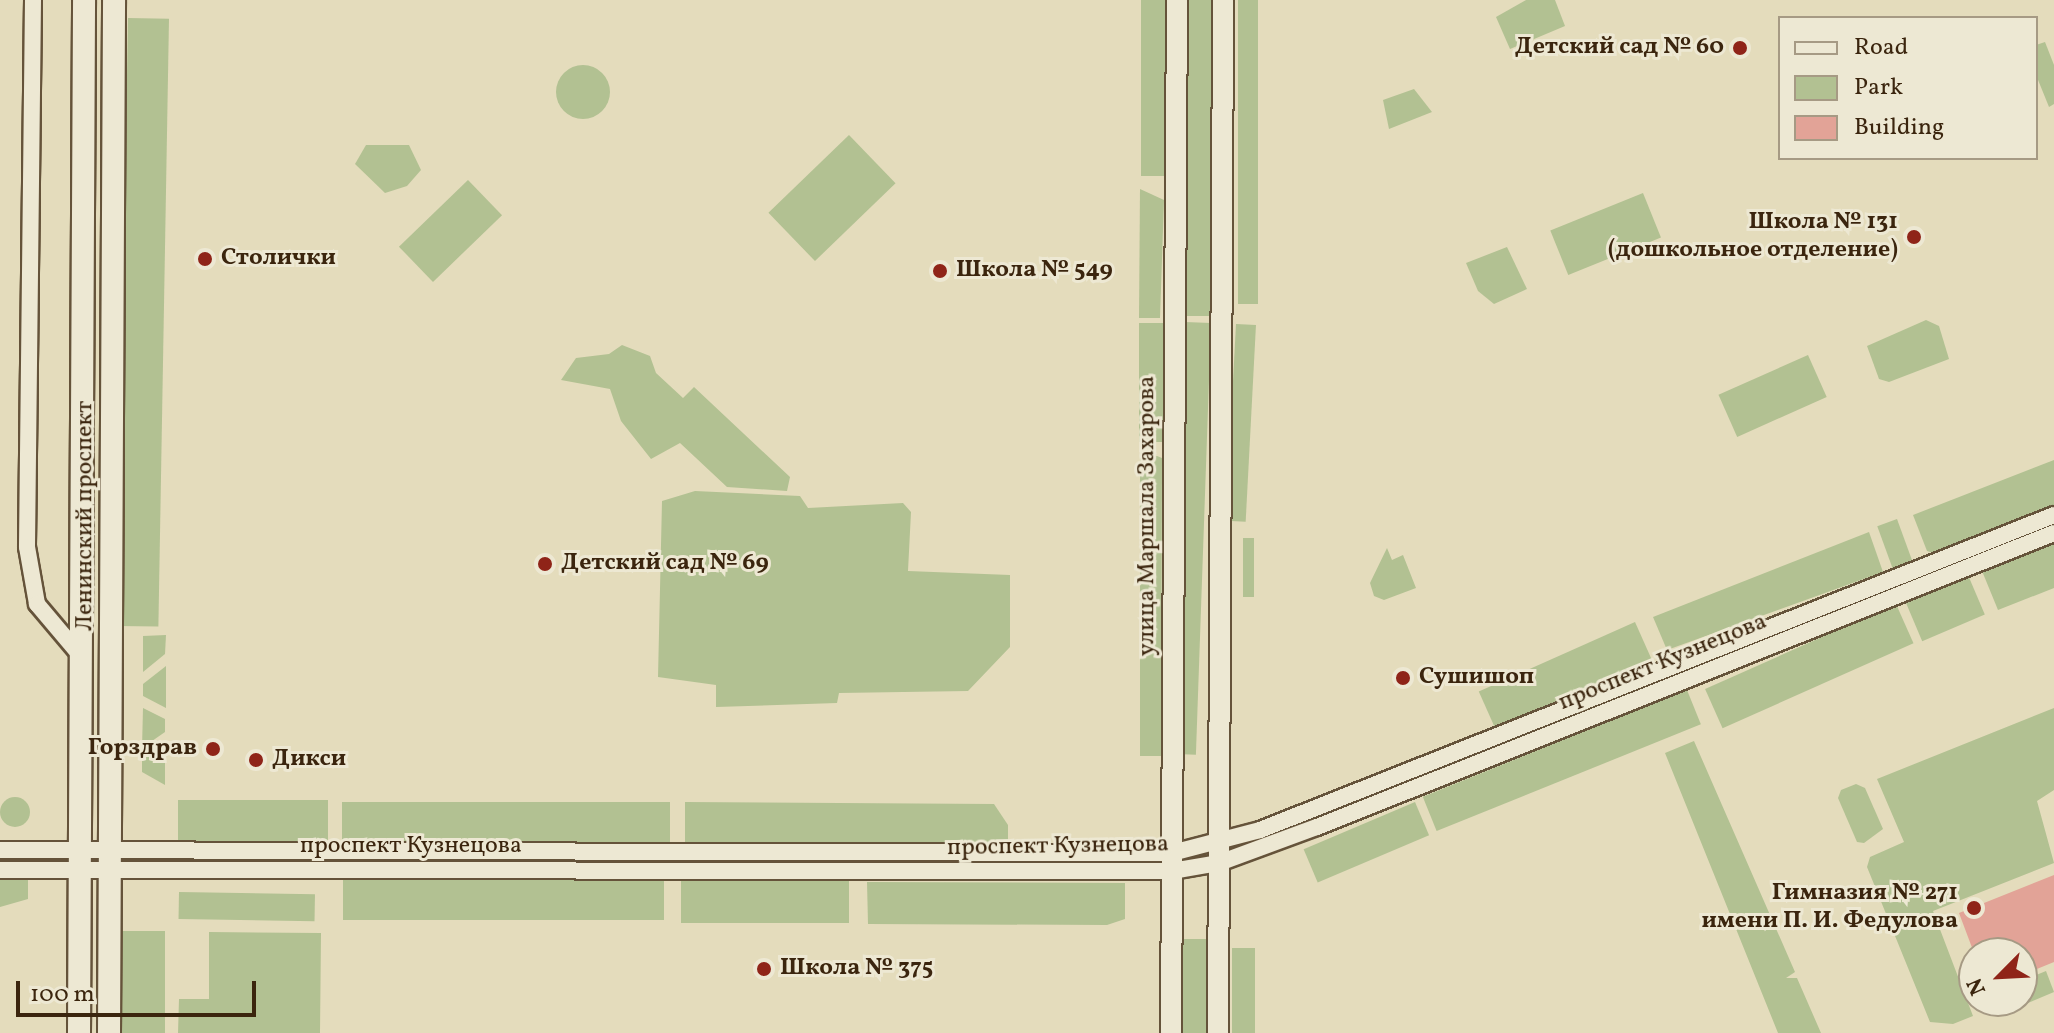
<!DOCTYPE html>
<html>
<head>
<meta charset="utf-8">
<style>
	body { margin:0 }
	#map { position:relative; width:2054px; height:1033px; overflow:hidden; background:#e4dcbc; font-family:Vollkorn,serif }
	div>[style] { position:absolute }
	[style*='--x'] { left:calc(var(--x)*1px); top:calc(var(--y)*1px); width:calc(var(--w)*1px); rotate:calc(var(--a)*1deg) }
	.green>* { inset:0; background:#b2c192; transform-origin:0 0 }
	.round { border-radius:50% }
	.building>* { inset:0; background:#e2a397 }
	.roads { filter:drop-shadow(2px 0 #65533a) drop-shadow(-2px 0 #65533a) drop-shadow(0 2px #65533a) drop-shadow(0 -2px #65533a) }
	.minor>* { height:16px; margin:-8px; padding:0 8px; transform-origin:8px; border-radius:8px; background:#ede8d3 }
	.tertiary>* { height:20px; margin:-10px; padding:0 10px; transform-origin:10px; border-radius:10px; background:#ede8d3 }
	.secondary>* { height:22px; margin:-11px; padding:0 11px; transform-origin:11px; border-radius:11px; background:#ede8d3 }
	.dots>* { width:22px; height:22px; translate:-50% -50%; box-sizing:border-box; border:4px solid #ede8d3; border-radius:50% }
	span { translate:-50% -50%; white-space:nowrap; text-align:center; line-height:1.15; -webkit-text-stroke:6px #ede8d3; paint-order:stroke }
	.poi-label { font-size:24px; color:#3b250e; font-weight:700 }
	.right { translate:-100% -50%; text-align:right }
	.left { translate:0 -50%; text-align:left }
	.street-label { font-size:24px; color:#3b250e }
	.legend { position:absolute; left:1778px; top:16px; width:260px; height:144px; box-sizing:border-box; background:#ede8d3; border:2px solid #a69a84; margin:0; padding:10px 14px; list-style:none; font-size:24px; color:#3b250e }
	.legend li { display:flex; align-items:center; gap:16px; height:40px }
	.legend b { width:40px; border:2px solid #a69a84 }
	.north { position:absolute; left:1958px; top:937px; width:80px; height:80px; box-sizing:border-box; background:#ede8d3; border:2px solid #a69a84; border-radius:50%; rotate:246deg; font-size:22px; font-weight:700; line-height:32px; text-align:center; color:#3b250e }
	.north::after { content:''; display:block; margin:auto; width:28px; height:36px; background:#8f2418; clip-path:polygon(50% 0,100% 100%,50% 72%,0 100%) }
	.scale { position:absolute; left:16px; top:981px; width:240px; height:36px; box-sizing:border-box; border:4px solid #3b250e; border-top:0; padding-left:10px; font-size:24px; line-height:28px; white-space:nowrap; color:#3b250e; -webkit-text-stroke:6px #ede8d3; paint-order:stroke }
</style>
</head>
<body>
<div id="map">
	<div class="green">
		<div style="left:1141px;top:0;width:24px;height:176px"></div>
		<div style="left:1187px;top:0;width:26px;height:316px"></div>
		<div style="left:1238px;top:0;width:20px;height:304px"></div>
		<div style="clip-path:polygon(1526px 0,1555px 0,1565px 26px,1510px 49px,1496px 17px)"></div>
		<div style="left:128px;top:18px;width:41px;height:608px;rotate:1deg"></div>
		<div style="clip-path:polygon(2045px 42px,2054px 65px,2054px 104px,2049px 107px,2036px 75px,2036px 45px)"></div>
		<div class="round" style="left:556px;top:65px;width:54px;height:54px"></div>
		<div style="clip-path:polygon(1414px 89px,1432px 112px,1389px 129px,1383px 100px)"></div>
		<div style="left:849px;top:135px;width:67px;height:112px;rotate:46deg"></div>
		<div style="clip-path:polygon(366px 145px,409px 145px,421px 170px,407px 186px,385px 193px,355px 164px)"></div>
		<div style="left:468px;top:180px;width:49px;height:96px;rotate:46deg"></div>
		<div style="clip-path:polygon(1140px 189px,1164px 200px,1160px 318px,1139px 318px)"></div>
		<div style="left:1643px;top:193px;width:48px;height:100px;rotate:68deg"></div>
		<div style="clip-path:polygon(1507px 247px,1527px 289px,1494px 304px,1478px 291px,1466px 263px)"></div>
		<div style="clip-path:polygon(1926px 320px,1939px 326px,1949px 359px,1889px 382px,1879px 379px,1867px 346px)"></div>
		<div style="left:1185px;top:322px;width:26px;height:432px;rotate:2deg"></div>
		<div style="left:1139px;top:323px;width:24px;height:119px"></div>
		<div style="left:1236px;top:324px;width:20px;height:197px;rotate:3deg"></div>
		<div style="clip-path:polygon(622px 345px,650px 356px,656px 373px,683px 398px,694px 387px,790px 477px,787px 491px,727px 487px,680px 443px,651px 459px,621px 421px,610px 389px,561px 380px,576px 358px,609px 354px)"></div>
		<div style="left:1808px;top:355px;width:46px;height:98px;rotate:66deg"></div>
		<div style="clip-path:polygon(1157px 456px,1162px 458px,1161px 756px,1140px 756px,1140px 458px)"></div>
		<div style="clip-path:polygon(2054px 460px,2054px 507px,1936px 554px,1927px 551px,1913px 515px)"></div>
		<div style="clip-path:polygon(695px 491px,800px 496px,808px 508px,903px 503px,911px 512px,908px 571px,1010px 575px,1010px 647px,968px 691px,839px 693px,837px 703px,716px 707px,716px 685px,658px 677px,662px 501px)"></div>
		<div style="left:1897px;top:519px;width:45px;height:21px;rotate:70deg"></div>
		<div style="clip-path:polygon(1869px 532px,1883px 572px,1667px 650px,1653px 617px)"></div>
		<div style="left:1243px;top:538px;width:11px;height:59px"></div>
		<div style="clip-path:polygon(2054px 542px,2054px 588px,1998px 610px,1982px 571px)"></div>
		<div style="clip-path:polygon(1387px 548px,1392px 560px,1403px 555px,1416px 588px,1384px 600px,1374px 596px,1370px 583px)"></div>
		<div style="left:1968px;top:575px;width:43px;height:68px;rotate:67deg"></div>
		<div style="left:1896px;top:604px;width:43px;height:209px;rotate:66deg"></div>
		<div style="left:1635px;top:622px;width:43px;height:171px;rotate:66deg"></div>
		<div style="clip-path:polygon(166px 635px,165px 654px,143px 672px,143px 636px)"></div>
		<div style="clip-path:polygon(166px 666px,166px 708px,143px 696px,143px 684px)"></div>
		<div style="left:1687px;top:690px;width:37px;height:285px;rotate:68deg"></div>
		<div style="clip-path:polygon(143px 708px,165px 719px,165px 732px,142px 748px)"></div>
		<div style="clip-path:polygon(2054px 708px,2054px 790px,2037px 801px,2054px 863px,1933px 911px,1973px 1016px,1953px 1024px,1930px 1022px,1867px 867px,1870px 857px,1904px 842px,1877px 779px)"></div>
		<div style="clip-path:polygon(1694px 741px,1795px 972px,1786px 978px,1797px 978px,1821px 1033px,1778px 1033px,1665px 753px)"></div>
		<div style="clip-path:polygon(165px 744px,165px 785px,142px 772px,142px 760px)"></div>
		<div style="clip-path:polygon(1856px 784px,1865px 788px,1883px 829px,1864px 843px,1857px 842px,1838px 798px,1841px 790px)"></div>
		<div class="round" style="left:0;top:797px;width:30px;height:30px"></div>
		<div style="left:178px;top:800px;width:150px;height:42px"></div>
		<div style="left:342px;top:802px;width:328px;height:42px"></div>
		<div style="clip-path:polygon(685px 802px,994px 804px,1008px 825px,1008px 846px,685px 845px)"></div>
		<div style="left:1415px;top:802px;width:36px;height:121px;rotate:67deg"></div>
		<div style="clip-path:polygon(0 879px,28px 879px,28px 899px,0 907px)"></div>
		<div style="left:343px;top:880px;width:321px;height:40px"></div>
		<div style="left:681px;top:881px;width:168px;height:42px"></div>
		<div style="clip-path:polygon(867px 882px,1125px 883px,1125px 919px,1107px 925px,868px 924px)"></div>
		<div style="left:179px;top:892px;width:136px;height:27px;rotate:1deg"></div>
		<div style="left:122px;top:931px;width:43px;height:102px"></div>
		<div style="clip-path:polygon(209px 932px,321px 933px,320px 1033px,178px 1033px,179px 999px,209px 999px)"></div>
		<div style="left:1182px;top:939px;width:26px;height:94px"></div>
		<div style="left:1232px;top:948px;width:23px;height:85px"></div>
		<div style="clip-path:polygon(2046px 971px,2054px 992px,2023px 1005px,2022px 981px)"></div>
	</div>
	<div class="building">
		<div style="clip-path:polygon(2054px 875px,2054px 962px,2022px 975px,2022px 953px,1974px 953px,1959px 913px)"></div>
	</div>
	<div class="roads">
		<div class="minor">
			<div style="--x:33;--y:0;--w:547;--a:90.63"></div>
			<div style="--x:27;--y:547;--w:58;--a:80"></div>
			<div style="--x:37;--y:604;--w:68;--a:49.8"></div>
			<div style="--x:0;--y:850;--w:1172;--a:0.15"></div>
			<div style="--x:1172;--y:853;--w:91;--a:-14.6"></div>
			<div style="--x:1260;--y:830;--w:854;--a:-21.64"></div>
			<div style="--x:0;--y:870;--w:1172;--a:0.05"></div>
			<div style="--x:1172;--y:871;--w:48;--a:-9.7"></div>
			<div style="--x:1219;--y:863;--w:104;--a:-20.2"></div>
			<div style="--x:1317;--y:827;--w:793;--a:-21.75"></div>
		</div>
		<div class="tertiary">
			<div style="--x:1171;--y:1033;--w:1033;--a:-89.67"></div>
			<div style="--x:1218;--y:1033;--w:1033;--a:-89.72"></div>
		</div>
		<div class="secondary">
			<div style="--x:79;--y:1033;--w:1033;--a:-89.72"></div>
			<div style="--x:109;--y:1033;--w:1033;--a:-89.72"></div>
		</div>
	</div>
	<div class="dots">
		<div style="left:1740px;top:48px;background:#8f2418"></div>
		<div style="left:1914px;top:237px;background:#8f2418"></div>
		<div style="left:205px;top:259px;background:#8f2418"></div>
		<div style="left:940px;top:271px;background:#8f2418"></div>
		<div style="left:545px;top:564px;background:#8f2418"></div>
		<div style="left:1403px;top:678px;background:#8f2418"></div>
		<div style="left:213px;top:749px;background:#8f2418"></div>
		<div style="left:256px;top:760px;background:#8f2418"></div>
		<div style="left:1974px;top:908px;background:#8f2418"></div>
		<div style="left:764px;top:969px;background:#8f2418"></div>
	</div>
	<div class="poi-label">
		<span class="right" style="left:1724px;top:48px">Детский сад № 60</span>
		<span class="right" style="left:1898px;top:237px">Школа № 131<br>(дошкольное отделение)</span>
		<span class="left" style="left:221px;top:259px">Столички</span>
		<span class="left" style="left:956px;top:271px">Школа № 549</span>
		<span class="left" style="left:561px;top:564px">Детский сад № 69</span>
		<span class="left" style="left:1419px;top:678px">Сушишоп</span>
		<span class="right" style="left:197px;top:749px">Горздрав</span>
		<span class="left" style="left:272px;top:760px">Дикси</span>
		<span class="right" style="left:1958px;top:908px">Гимназия № 271<br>имени П. И. Федулова</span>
		<span class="left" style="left:780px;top:969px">Школа № 375</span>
	</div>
	<div class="street-label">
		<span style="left:86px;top:516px;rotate:-90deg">Ленинский проспект</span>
		<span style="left:1148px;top:516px;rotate:-90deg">улица Маршала Захарова</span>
		<span style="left:1663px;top:663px;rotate:-22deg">проспект Кузнецова</span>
		<span style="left:411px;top:847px">проспект Кузнецова</span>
		<span style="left:1058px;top:847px;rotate:-1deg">проспект Кузнецова</span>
	</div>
	<ul class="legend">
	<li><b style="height:10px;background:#ede8d3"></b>Road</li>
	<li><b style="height:22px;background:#b2c192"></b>Park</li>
	<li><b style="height:22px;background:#e2a397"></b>Building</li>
	</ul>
	<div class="north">N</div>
	<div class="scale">100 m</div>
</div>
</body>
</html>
